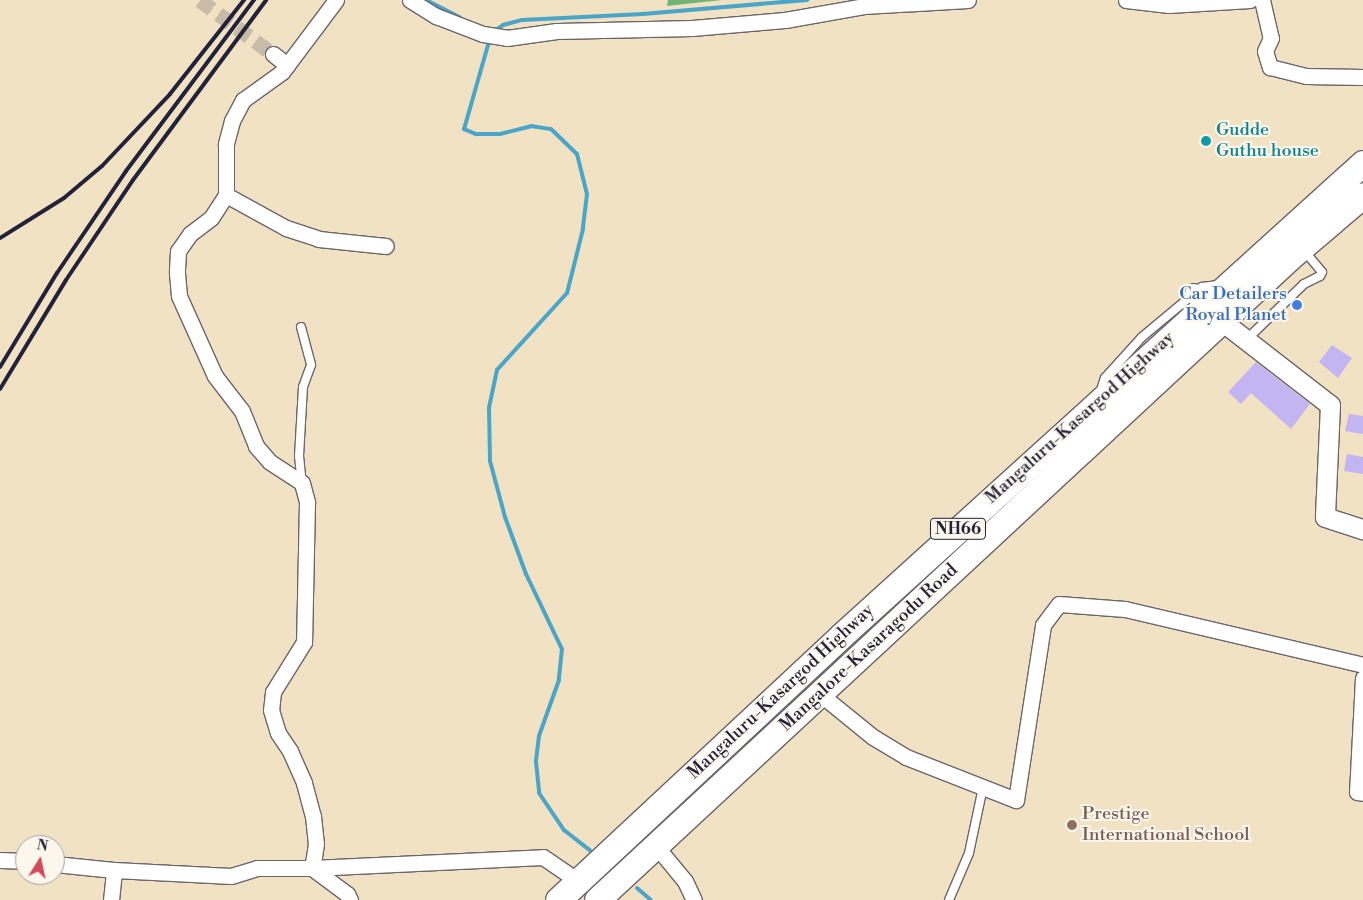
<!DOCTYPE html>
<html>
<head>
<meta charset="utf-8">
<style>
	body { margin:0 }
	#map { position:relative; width:1363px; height:900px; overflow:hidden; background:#f2e2c4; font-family:"Libre Bodoni",serif }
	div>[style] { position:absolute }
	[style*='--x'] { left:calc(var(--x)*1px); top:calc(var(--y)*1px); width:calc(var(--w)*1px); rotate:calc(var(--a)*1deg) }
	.forest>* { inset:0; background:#73b375 }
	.stream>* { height:4px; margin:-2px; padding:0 2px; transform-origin:2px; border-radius:2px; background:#4aa6c8 }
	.building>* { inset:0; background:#c2b5f1 }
	.minor-tunnel>* { height:15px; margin-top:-7.5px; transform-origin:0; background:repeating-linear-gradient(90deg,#c8bca9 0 15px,transparent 0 23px) }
	.roads { filter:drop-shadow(1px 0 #6b656b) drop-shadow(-1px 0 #6b656b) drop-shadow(0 1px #6b656b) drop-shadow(0 -1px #6b656b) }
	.service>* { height:8px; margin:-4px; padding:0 4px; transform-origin:4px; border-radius:4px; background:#fff }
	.minor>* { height:15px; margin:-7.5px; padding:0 7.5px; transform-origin:7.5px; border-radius:7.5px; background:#fff }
	.tertiary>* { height:19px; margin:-9.5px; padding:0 9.5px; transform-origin:9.5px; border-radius:9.5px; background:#fff }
	.trunk>* { height:25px; margin:-12.5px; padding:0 12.5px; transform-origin:12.5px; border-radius:12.5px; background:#fff }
	.rail>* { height:4px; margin:-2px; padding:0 2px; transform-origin:2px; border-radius:2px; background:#22223b }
	.dots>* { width:14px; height:14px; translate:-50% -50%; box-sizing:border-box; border:2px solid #fbf7ec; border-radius:50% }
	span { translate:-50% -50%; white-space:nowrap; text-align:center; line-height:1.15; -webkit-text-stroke:4px #fbf7ec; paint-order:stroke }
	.shield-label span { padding:1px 4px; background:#fbf7ec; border:1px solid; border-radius:4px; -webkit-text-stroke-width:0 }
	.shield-label { font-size:16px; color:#22223b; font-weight:700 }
	.culture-label { font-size:18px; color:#0d838f }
	.left { translate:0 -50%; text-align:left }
	.shop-label { font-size:18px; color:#366cbe }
	.right { translate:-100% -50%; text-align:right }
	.street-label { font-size:18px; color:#22223b }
	.education-label { font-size:18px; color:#785e54 }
	.north { position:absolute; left:15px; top:835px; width:50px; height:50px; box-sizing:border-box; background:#fbf7ec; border:1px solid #a4a2a5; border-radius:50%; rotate:10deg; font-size:14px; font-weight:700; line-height:20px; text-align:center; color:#22223b }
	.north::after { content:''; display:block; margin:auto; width:18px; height:22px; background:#d1495b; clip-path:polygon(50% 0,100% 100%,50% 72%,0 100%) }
</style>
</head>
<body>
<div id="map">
	<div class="forest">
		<div style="clip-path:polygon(668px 0,722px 0,667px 6px)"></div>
	</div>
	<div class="stream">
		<div style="--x:426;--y:0;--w:38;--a:27"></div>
		<div style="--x:493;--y:32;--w:12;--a:-35"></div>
		<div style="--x:503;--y:25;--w:20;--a:-15"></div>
		<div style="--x:522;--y:20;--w:121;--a:-2.8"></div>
		<div style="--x:643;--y:14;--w:165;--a:-4.9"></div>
		<div style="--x:490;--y:38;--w:95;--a:105.9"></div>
		<div style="--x:464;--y:129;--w:13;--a:23"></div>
		<div style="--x:476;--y:134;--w:24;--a:0"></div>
		<div style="--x:500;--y:134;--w:32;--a:-14"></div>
		<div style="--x:531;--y:126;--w:20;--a:9"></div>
		<div style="--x:551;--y:129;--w:36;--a:44"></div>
		<div style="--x:577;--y:154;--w:41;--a:76"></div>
		<div style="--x:587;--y:194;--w:35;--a:97"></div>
		<div style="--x:583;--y:229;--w:66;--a:104"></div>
		<div style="--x:567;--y:293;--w:104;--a:132.3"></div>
		<div style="--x:497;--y:370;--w:39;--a:102"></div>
		<div style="--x:489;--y:408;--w:53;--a:88.9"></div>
		<div style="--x:490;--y:461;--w:58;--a:75"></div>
		<div style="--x:505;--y:517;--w:61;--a:69.8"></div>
		<div style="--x:526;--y:574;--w:83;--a:64.4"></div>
		<div style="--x:562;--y:649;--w:31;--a:96"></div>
		<div style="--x:559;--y:680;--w:59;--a:109.7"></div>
		<div style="--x:539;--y:736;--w:26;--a:97"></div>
		<div style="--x:536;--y:762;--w:31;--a:84"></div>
		<div style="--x:539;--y:793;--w:45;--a:56"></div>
		<div style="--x:564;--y:830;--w:33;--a:38"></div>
		<div style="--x:637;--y:888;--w:18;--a:41"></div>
	</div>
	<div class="building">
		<div style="clip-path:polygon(1332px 345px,1352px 358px,1338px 378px,1319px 362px)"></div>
		<div style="clip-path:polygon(1256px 362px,1310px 404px,1291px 429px,1251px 393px,1241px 404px,1228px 392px)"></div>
		<div style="clip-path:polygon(1349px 414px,1363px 416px,1363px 434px,1345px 431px)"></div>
		<div style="clip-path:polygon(1347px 454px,1363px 457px,1363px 474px,1344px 471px)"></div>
	</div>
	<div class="minor-tunnel">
		<div style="--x:200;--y:0;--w:91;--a:36.5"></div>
	</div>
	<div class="roads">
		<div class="service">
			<div style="--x:301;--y:327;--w:39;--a:75"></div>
			<div style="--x:311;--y:365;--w:23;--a:110"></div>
			<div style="--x:303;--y:387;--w:69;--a:93.3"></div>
			<div style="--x:299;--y:456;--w:27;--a:84"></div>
			<div style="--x:1247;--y:339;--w:79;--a:-44"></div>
			<div style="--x:1304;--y:284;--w:18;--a:-27"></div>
			<div style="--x:1320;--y:276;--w:4;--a:-63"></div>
			<div style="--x:1322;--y:272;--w:30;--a:-130"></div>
			<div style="--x:1100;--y:393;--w:16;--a:-72"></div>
			<div style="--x:1105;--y:378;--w:55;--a:-47.9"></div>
			<div style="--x:1142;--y:337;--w:78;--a:-39.8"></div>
			<div style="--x:1202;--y:287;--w:16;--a:-7"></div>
			<div style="--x:949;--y:900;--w:51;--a:-66.9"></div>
			<div style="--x:969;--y:853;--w:67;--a:-78"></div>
		</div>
		<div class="minor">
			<div style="--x:336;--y:0;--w:90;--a:126.9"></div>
			<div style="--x:282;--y:72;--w:48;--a:144.3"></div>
			<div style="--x:243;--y:100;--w:24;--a:118"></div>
			<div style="--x:232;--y:121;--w:24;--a:105"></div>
			<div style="--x:226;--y:144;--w:51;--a:90"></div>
			<div style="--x:226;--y:195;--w:27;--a:123"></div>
			<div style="--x:211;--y:218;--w:26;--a:143"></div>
			<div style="--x:190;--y:234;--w:21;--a:125"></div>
			<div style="--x:178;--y:251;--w:22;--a:93"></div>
			<div style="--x:177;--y:273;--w:23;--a:85"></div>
			<div style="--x:179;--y:296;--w:88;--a:65.8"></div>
			<div style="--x:215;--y:376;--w:44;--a:52.4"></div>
			<div style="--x:242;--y:411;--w:38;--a:68"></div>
			<div style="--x:256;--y:446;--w:21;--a:49"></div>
			<div style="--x:270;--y:462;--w:38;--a:33"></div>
			<div style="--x:302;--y:483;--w:20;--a:75"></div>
			<div style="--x:307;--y:502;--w:140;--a:91.2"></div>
			<div style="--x:304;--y:642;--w:59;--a:121.8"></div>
			<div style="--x:273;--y:692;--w:18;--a:96"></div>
			<div style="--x:271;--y:710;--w:24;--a:73"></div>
			<div style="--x:278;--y:733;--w:22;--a:56"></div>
			<div style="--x:290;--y:751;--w:35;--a:66"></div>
			<div style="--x:304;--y:783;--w:34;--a:75"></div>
			<div style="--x:313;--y:816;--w:28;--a:84"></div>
			<div style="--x:316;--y:844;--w:24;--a:99"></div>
			<div style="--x:312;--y:868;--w:231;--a:-2.7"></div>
			<div style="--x:543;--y:857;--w:42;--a:34.4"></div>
			<div style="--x:410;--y:0;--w:31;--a:32"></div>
			<div style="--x:436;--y:16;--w:50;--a:21"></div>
			<div style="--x:483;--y:34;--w:24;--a:9"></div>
			<div style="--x:507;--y:38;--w:50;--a:-8"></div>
			<div style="--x:557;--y:31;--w:135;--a:-1.3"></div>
			<div style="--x:692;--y:28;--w:93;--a:-4.9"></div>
			<div style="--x:785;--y:20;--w:80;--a:-10"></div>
			<div style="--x:864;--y:6;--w:104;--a:-3.3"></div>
			<div style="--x:1126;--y:0;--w:43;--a:6.6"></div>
			<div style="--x:1169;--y:5;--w:81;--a:-3.5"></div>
			<div style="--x:1262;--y:0;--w:39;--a:77"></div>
			<div style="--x:1271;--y:38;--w:14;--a:115"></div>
			<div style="--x:1265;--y:51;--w:17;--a:73"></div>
			<div style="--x:1270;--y:67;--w:37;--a:14"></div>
			<div style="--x:1306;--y:76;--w:57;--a:1"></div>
			<div style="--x:273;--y:54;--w:18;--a:38"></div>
			<div style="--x:226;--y:195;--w:68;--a:28.8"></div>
			<div style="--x:286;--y:228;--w:35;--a:18"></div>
			<div style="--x:319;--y:239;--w:67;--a:6"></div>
			<div style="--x:1363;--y:678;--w:114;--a:93"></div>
			<div style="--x:1357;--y:792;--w:6;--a:9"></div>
			<div style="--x:820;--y:694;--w:68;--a:39.1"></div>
			<div style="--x:873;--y:737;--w:39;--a:31"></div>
			<div style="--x:906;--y:757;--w:118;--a:21.4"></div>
			<div style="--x:1016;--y:800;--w:177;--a:-81.2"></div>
			<div style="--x:1043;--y:625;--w:26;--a:-53"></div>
			<div style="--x:1059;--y:604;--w:66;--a:4.3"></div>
			<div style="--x:1125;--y:609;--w:244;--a:13.2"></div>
			<div style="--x:656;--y:846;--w:45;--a:50.4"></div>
			<div style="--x:685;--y:881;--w:21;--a:65"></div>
			<div style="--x:0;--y:860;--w:25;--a:2"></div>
			<div style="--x:55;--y:864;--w:59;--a:5.8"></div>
			<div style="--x:114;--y:870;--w:117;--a:2.9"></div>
			<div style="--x:231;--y:876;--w:27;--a:-17"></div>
			<div style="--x:257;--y:868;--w:55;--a:0"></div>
			<div style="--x:312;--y:868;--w:44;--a:36.6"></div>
			<div style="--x:347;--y:894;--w:7;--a:63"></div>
			<div style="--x:111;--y:900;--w:30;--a:-84"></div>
		</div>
		<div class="tertiary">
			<div style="--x:1194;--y:293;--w:41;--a:45"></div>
			<div style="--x:1223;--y:322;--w:135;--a:37.8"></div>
			<div style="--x:1330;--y:405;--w:112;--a:92.6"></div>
			<div style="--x:1325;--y:517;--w:40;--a:18"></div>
		</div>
		<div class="trunk">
			<div style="--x:558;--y:900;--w:388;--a:-43"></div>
			<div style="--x:842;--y:635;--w:703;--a:-42.18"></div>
			<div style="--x:597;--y:900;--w:944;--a:-42.85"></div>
			<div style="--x:1289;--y:258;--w:97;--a:-40.4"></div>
		</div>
	</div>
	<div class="rail">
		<div style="--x:0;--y:238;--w:75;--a:-32"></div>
		<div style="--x:64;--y:198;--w:50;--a:-40.1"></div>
		<div style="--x:102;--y:166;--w:99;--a:-46.6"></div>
		<div style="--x:170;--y:94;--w:120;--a:-51.8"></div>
		<div style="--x:0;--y:367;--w:110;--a:-58.8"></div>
		<div style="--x:57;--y:273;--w:123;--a:-55.9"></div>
		<div style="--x:126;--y:171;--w:214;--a:-53.2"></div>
		<div style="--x:0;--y:389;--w:127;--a:-58.8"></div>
		<div style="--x:66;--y:280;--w:120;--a:-56.2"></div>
		<div style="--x:133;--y:180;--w:224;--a:-53.5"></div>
	</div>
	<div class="dots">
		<div style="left:1206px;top:141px;background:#0f9aa8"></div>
		<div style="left:1297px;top:305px;background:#3f7fe0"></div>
		<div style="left:1072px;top:825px;background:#8d6e63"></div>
	</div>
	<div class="shield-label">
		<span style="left:958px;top:529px">NH66</span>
	</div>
	<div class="culture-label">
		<span class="left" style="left:1216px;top:141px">Gudde<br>Guthu house</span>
	</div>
	<div class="shop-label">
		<span class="right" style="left:1287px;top:305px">Car Detailers<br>Royal Planet</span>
	</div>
	<div class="street-label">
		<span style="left:1080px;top:418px;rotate:-42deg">Mangaluru-Kasargod Highway</span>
		<span style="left:869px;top:648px;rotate:-43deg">Mangalore-Kasaragodu Road</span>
		<span style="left:781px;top:692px;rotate:-43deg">Mangaluru-Kasargod Highway</span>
	</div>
	<div class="education-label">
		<span class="left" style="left:1082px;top:825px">Prestige<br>International School</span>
	</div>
	<div class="north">N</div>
</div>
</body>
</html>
